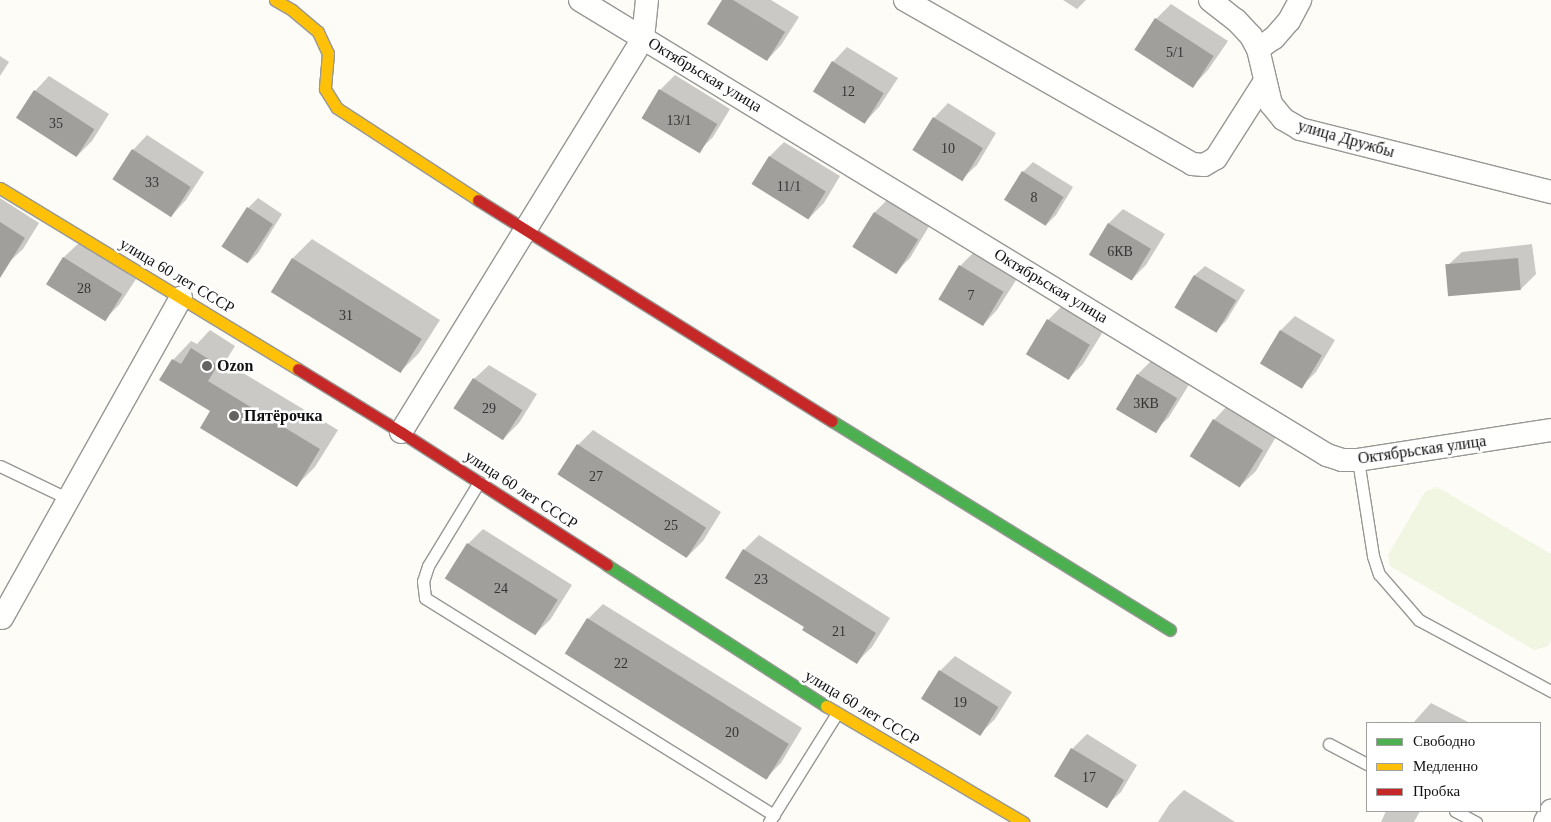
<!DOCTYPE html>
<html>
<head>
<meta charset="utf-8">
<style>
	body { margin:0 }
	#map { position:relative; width:1551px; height:822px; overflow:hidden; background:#fdfcf7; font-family:Georgia,serif }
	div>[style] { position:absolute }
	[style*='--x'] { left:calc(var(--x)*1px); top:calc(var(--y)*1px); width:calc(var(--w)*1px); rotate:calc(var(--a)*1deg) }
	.pitch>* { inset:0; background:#f0f6e1 }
	.shadow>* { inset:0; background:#0003 }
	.building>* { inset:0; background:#a19f9c; transform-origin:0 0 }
	.roads { filter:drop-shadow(1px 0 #979795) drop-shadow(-1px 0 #979795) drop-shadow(0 1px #979795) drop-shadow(0 -1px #979795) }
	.lane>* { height:11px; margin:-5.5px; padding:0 5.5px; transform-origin:5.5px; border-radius:5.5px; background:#fffffe }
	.street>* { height:22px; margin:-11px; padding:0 11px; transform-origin:11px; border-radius:11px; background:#fffffe }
	.fast>* { height:11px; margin:-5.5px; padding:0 5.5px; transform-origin:5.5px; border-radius:5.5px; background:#4caf50 }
	.slow>* { height:11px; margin:-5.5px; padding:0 5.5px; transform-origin:5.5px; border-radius:5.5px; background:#ffc107 }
	.jam>* { height:11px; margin:-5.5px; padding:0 5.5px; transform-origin:5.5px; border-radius:5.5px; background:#c62828 }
	.dots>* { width:14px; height:14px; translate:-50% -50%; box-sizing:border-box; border:2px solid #fff; border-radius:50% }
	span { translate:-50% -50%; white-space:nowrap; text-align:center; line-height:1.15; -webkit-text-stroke:5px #fff; paint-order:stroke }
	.number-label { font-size:14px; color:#353434 }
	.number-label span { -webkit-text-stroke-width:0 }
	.street-label { font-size:16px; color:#111 }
	.poi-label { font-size:16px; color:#111; font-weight:700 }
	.left { translate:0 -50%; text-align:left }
	.legend { position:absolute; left:1366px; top:722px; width:175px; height:90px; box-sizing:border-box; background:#fff; border:1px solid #a0a0a0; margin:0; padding:6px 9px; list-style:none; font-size:15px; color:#111 }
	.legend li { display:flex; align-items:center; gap:10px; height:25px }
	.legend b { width:25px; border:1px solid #a0a0a0 }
</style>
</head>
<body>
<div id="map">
	<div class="pitch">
		<div style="clip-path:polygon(1437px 487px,1551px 554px,1551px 640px,1548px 646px,1534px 650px,1390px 566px,1388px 555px,1425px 492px)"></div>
	</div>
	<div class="shadow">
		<div style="clip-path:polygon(723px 0,771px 0,799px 17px,781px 45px,767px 60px)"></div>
		<div style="clip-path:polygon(1063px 0,1086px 0,1077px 9px)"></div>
		<div style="clip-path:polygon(1171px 4px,1228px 41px,1208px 70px,1194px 85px,1156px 19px)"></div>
		<div style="clip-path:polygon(847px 47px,898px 78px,879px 107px,865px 122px,833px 62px)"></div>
		<div style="clip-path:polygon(0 56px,9px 62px,0 76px)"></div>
		<div style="clip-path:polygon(675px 75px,730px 109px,713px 137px,698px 152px,643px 118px,660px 90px)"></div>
		<div style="clip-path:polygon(49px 76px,109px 114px,92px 141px,77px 156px,35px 91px)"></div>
		<div style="clip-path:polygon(948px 103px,996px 133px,977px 165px,962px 179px,934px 118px)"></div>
		<div style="clip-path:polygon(147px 135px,204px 172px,186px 200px,172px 215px,133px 150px)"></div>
		<div style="clip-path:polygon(784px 142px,840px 176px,824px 203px,809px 218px,753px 183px,770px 156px)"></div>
		<div style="clip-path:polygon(1033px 162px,1073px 187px,1056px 215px,1046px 225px,1023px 172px)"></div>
		<div style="clip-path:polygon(0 198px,39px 223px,23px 249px,8px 263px,0 258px)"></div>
		<div style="clip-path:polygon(258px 198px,282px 214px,258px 253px,248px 263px,248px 208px)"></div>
		<div style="clip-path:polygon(889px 198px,931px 223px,910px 258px,896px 272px,854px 247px,875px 212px)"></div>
		<div style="clip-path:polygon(1123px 209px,1165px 234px,1146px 265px,1131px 280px,1090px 254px,1109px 223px)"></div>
		<div style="clip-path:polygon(312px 239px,440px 320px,419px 353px,400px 372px,272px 291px,293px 258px)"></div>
		<div style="clip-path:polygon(79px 243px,136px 279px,119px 305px,104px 320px,47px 284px,64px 257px)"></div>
		<div style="clip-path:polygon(1532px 244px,1536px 274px,1521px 289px,1447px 266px,1462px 252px)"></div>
		<div style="clip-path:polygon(975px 251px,1018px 277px,997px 310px,983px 325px,960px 266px)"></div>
		<div style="clip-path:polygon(1205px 266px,1245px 290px,1226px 321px,1216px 331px,1176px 307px,1195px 275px)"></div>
		<div style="clip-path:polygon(1063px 305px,1104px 330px,1083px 364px,1068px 379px,1048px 320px)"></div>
		<div style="clip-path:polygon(1295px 316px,1335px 340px,1316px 372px,1301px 387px,1261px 363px,1281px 330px)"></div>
		<div style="clip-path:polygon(210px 330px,235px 346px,225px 362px,338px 430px,315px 467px,297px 485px,212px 410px,173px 360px,191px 341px,197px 344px)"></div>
		<div style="clip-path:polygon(1152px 360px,1190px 383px,1169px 417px,1154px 432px,1138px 374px)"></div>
		<div style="clip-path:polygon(489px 365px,537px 394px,519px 423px,504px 438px,474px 379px)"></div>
		<div style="clip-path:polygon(1228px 405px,1277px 435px,1256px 471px,1241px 485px,1214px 420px)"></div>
		<div style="clip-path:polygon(593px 430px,721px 512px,703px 541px,688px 556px,578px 445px)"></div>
		<div style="clip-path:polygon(483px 529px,572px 585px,550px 620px,535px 634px,468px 544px)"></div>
		<div style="clip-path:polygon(759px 535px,890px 618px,872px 647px,857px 662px,806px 626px,744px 550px)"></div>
		<div style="clip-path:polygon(603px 604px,802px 728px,781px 763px,766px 778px,567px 653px,588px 619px)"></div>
		<div style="clip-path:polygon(955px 656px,1012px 692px,995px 719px,980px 734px,940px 671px)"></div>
		<div style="clip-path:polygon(1431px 703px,1470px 723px,1413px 723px)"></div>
		<div style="clip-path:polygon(1087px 734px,1137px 765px,1121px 792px,1106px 806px,1056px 775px,1072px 749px)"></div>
		<div style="clip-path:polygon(1184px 790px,1235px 822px,1158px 822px,1169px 805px)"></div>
		<div style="clip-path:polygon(1386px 811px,1420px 811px,1414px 822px,1381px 822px)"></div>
	</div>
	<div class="building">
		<div style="clip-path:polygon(722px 0,733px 0,785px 32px,767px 61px,707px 24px)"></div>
		<div style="left:1155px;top:18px;width:70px;height:38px;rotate:33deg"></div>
		<div style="left:832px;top:61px;width:61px;height:36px;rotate:32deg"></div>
		<div style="left:659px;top:89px;width:68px;height:34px;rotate:31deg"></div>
		<div style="left:34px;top:90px;width:72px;height:33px;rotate:33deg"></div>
		<div style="left:933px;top:117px;width:59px;height:39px;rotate:32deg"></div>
		<div style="left:132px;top:149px;width:70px;height:36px;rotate:33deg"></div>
		<div style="left:769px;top:156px;width:67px;height:33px;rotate:32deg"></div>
		<div style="left:1022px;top:171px;width:49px;height:34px;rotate:32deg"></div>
		<div style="left:247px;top:207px;width:31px;height:47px;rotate:33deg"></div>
		<div style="left:874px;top:212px;width:52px;height:41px;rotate:32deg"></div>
		<div style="clip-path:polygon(0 222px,25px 238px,0 278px)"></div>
		<div style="left:1108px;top:223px;width:50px;height:37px;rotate:31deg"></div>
		<div style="left:63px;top:257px;width:70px;height:32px;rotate:32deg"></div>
		<div style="left:292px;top:258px;width:153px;height:40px;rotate:32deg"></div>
		<div style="left:1518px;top:258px;width:32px;height:73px;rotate:85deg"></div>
		<div style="left:959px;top:265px;width:52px;height:40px;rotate:31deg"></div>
		<div style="left:1194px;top:275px;width:49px;height:38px;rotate:31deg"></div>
		<div style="left:1047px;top:319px;width:50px;height:41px;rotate:31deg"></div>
		<div style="left:1280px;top:330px;width:49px;height:39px;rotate:31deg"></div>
		<div style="clip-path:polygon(191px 348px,218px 365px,208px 381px,320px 449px,297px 487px,200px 428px,210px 411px,159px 380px,172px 359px,181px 364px)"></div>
		<div style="left:1137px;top:374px;width:47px;height:41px;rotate:31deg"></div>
		<div style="left:473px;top:378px;width:59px;height:36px;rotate:33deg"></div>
		<div style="left:1213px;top:419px;width:59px;height:44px;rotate:32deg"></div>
		<div style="left:577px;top:444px;width:154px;height:36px;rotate:33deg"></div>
		<div style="left:467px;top:543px;width:107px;height:42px;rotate:32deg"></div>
		<div style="clip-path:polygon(743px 549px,876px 633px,857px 664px,802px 630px,804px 627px,725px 578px)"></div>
		<div style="left:587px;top:618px;width:238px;height:42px;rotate:32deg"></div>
		<div style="left:939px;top:670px;width:70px;height:34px;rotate:32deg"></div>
		<div style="left:1071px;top:748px;width:62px;height:33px;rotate:31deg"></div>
	</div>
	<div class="roads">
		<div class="lane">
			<div style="--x:1358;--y:460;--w:97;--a:81.1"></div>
			<div style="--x:1373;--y:556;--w:19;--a:72"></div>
			<div style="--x:1379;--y:574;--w:61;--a:49"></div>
			<div style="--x:1419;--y:620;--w:150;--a:28.3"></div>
			<div style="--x:0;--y:466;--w:76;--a:25.6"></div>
			<div style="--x:479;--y:482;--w:98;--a:121.3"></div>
			<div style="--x:428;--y:566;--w:16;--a:108"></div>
			<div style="--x:423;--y:581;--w:17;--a:83"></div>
			<div style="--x:425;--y:598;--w:411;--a:31.9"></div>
			<div style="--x:1329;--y:744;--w:43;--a:27.8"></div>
			<div style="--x:1455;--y:811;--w:24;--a:28"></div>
			<div style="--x:769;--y:822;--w:128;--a:-58"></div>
		</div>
		<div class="street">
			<div style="--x:580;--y:0;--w:875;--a:31.35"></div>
			<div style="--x:1327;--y:455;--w:16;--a:18"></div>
			<div style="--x:1342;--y:460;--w:16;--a:0"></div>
			<div style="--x:1358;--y:460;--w:195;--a:-8.8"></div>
			<div style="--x:905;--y:0;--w:331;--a:29.7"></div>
			<div style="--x:1192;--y:164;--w:12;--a:5"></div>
			<div style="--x:1204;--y:165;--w:14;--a:-30"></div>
			<div style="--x:1216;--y:158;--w:91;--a:-57.5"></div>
			<div style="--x:1210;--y:0;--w:33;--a:38"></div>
			<div style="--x:1236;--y:20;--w:22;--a:47"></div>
			<div style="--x:1251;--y:36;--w:15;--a:62"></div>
			<div style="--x:1258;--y:49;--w:57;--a:76.7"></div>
			<div style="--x:1271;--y:104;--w:19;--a:51"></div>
			<div style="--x:1283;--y:119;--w:20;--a:30"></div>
			<div style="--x:1300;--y:129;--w:259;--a:14.1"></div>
			<div style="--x:1258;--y:49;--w:19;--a:-35"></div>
			<div style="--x:1274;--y:38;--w:23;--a:-49"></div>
			<div style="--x:1289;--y:21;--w:24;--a:-62"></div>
			<div style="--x:401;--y:432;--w:462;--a:-58.4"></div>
			<div style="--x:643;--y:38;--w:38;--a:-84"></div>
			<div style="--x:2;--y:618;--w:367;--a:-60.8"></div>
			<div style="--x:1545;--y:822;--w:13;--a:-61"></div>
		</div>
		<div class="fast">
			<div style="--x:832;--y:421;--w:397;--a:31.7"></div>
			<div style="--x:607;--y:565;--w:260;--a:32.8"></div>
		</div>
		<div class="slow">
			<div style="--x:275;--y:0;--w:20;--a:30"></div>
			<div style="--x:292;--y:10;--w:34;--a:40"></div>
			<div style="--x:318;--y:32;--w:23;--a:65"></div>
			<div style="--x:328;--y:53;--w:36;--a:95"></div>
			<div style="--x:325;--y:89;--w:22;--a:58"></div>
			<div style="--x:337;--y:108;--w:168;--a:33.1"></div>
			<div style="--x:0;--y:188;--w:349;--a:31.3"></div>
			<div style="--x:826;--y:706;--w:229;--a:30.5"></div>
		</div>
		<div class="jam">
			<div style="--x:478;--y:200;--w:417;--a:32"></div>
			<div style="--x:298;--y:369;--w:121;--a:31.5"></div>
			<div style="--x:401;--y:432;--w:245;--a:32.8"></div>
		</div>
	</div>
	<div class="dots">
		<div style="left:207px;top:366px;background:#646362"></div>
		<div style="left:234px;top:416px;background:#646362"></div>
	</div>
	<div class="number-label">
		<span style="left:1175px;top:53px">5/1</span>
		<span style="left:848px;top:92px">12</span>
		<span style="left:679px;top:121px">13/1</span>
		<span style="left:56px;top:124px">35</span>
		<span style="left:948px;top:149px">10</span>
		<span style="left:152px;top:183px">33</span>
		<span style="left:789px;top:187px">11/1</span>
		<span style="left:1034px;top:198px">8</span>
		<span style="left:1120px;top:252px">6КВ</span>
		<span style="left:84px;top:289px">28</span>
		<span style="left:971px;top:296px">7</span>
		<span style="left:346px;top:316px">31</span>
		<span style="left:1146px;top:404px">3КВ</span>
		<span style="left:489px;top:409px">29</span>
		<span style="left:596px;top:477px">27</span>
		<span style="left:671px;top:526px">25</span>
		<span style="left:761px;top:580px">23</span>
		<span style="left:501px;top:589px">24</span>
		<span style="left:839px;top:632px">21</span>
		<span style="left:621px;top:664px">22</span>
		<span style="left:960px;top:703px">19</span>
		<span style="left:732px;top:733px">20</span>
		<span style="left:1089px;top:778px">17</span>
	</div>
	<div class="street-label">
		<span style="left:705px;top:75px;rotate:31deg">Октябрьская улица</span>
		<span style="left:1346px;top:139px;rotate:16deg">улица Дружбы</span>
		<span style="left:177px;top:276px;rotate:31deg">улица 60 лет СССР</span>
		<span style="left:1051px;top:286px;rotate:31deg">Октябрьская улица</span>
		<span style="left:1422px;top:450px;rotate:-8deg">Октябрьская улица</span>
		<span style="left:521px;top:490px;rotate:33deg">улица 60 лет СССР</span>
		<span style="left:862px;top:708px;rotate:31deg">улица 60 лет СССР</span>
	</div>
	<div class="poi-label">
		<span class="left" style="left:217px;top:366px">Ozon</span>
		<span class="left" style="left:244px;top:416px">Пятёрочка</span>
	</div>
	<ul class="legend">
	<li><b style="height:6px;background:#4caf50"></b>Свободно</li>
	<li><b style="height:6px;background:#ffc107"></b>Медленно</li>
	<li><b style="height:6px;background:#c62828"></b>Пробка</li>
	</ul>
</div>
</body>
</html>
